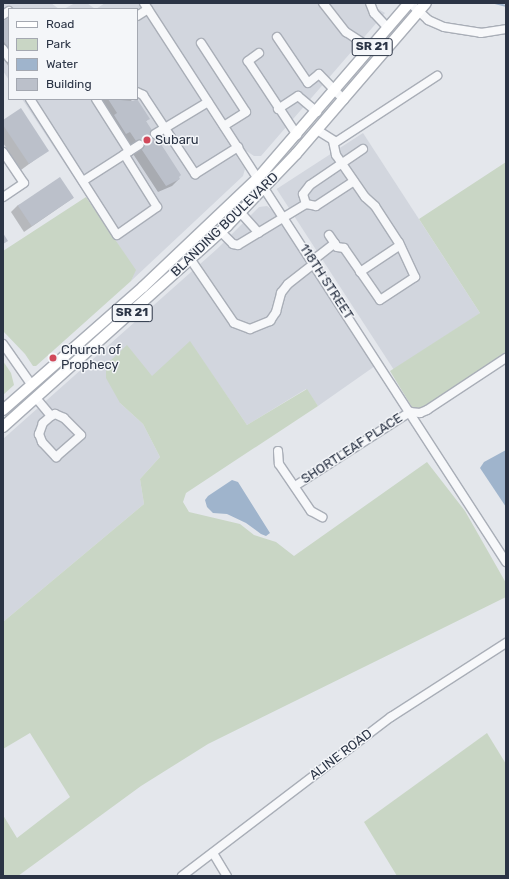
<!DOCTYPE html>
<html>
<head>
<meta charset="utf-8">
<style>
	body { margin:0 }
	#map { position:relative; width:509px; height:879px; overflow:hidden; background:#e4e7ec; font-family:Rubik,sans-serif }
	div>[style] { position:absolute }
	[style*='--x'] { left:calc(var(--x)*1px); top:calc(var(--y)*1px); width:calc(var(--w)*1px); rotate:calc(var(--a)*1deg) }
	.built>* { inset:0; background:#d2d6de; transform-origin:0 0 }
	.green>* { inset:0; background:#c9d6c5 }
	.water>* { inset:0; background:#9fb4cc }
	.shadow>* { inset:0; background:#0003 }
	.stream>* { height:2px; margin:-1px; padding:0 1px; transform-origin:1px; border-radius:1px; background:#9fb4cc }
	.building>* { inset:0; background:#bbc0ca; transform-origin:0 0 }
	.minor-tunnel>* { height:8px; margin-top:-4px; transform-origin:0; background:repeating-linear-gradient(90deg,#bfc3cb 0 8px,transparent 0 12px) }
	.roads { filter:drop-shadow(1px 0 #a9aeb7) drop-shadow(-1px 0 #a9aeb7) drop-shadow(0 1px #a9aeb7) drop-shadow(0 -1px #a9aeb7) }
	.minor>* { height:8px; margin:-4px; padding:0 4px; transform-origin:4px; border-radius:4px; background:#f7f8fa }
	.major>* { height:10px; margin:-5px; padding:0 5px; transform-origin:5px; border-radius:5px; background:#fff }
	.dots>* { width:11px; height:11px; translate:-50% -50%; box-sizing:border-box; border:2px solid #f4f6f9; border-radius:50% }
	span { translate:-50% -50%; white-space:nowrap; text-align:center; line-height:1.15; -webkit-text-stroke:3px #f4f6f9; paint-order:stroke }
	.shield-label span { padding:1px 3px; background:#f4f6f9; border:1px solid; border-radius:3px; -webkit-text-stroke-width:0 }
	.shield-label { font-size:12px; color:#2b3445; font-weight:700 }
	.poi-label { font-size:13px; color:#2b3445 }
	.left { translate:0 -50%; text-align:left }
	.street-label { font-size:13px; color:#2b3445 }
	.frame { position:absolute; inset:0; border:4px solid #2b3445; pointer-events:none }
	.legend { position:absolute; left:8px; top:8px; width:130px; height:92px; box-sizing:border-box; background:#f4f6f9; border:1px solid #a4a8b1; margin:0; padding:5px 7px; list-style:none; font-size:12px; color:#2b3445 }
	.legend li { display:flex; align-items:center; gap:8px; height:20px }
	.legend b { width:20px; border:1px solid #a4a8b1 }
</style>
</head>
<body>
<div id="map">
	<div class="built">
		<div style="clip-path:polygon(3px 3px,51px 3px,59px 9px,9px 9px,9px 80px,3px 71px)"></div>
		<div style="clip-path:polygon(75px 3px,87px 3px,95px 9px,64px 9px)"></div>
		<div style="clip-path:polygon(105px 3px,138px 3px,245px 169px,243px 176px,131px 281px,135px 270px,22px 99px,137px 99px,137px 9px,96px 9px)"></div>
		<div style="clip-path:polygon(150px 3px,373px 3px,375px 7px,385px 13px,261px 156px,254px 156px,245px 150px)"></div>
		<div style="left:363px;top:133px;width:215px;height:103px;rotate:57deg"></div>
		<div style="clip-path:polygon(267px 206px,276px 213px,375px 366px,318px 406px,306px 389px,247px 425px,190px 342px,152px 377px,127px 346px,120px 403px,143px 424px,160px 457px,140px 479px,144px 504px,3px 622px,3px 439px,217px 249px,259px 207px)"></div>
	</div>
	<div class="green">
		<div style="clip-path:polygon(506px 162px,506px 354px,415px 412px,390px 371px,480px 313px,419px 219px)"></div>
		<div style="clip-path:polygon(86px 197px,136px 270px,131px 281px,36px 366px,33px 366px,25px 354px,3px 331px,3px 251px)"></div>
		<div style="clip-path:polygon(190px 341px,247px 425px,307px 389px,318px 406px,186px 493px,183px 502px,189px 512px,240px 524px,254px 535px,276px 542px,294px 556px,427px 462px,465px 511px,506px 583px,506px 597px,208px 744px,141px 786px,18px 876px,3px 876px,3px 815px,17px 838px,70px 797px,30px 733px,3px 749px,3px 622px,144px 504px,140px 479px,160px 457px,143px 424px,120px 403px,106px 378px,106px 365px,127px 345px,152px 376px)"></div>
		<div style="clip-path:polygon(3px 361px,11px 373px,14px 385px,3px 395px)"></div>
		<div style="clip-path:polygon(487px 733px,506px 764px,506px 876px,397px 876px,364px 822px)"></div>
	</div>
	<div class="water">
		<div style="clip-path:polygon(506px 450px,506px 507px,480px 468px,484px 462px)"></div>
		<div style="clip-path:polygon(232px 480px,238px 482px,270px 533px,266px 536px,261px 534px,246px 523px,227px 514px,213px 513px,207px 507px,205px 500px,208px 496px)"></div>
	</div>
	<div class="shadow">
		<div style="clip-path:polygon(9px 19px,9px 67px,3px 58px,3px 23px)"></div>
		<div style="clip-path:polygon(97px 99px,130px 99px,148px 119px,145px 122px,179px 179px,172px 186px,158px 192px)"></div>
		<div style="clip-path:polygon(3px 121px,48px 150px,21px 170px,3px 143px)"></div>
		<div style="clip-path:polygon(73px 198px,24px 232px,11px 212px,18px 205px)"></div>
	</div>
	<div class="stream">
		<div style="--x:495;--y:3;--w:11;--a:15"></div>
	</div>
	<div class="building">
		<div style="clip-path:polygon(9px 18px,9px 50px,3px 40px,3px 21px)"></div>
		<div style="clip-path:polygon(108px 99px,133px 101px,137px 99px,150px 119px,146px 121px,181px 175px,179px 177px,180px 179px,166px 186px,130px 132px,126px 134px,114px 115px,117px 113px)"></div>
		<div style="clip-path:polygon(21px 108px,49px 151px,29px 164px,3px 125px,3px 120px)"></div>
		<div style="left:60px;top:177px;width:25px;height:51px;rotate:56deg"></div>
		<div style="clip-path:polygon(3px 233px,8px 241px,3px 244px)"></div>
	</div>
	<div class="minor-tunnel">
		<div style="--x:139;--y:145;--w:19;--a:-35"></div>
	</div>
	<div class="roads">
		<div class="minor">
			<div style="--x:144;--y:3;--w:666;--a:57.07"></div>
			<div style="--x:323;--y:3;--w:37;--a:52"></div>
			<div style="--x:346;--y:32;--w:30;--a:33"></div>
			<div style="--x:370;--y:3;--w:11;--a:68"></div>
			<div style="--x:374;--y:13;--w:21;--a:47"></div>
			<div style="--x:410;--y:3;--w:25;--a:43"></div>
			<div style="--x:428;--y:20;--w:17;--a:24"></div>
			<div style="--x:444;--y:27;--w:37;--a:9"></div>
			<div style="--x:481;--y:33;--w:25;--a:-9"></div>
			<div style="--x:3;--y:15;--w:7;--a:-34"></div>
			<div style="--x:137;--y:16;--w:13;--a:-32"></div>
			<div style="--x:277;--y:37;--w:55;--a:56"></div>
			<div style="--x:308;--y:83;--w:14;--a:-39"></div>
			<div style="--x:319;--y:74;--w:36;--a:46"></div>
			<div style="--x:201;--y:43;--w:82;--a:56.9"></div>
			<div style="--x:246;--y:112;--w:26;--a:148"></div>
			<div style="--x:3;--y:49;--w:11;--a:56"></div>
			<div style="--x:259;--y:53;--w:14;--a:144"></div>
			<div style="--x:248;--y:61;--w:89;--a:56.5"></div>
			<div style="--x:137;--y:92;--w:7;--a:27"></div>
			<div style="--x:143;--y:95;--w:95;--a:56.6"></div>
			<div style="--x:195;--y:174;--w:51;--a:-32.1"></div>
			<div style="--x:30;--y:99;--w:161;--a:57.4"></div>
			<div style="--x:117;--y:235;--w:49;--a:-35"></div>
			<div style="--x:157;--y:207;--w:62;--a:-121.9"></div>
			<div style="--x:96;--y:99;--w:62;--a:57.6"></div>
			<div style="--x:278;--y:109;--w:24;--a:-33"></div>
			<div style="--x:298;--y:96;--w:25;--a:40"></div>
			<div style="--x:317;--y:130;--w:22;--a:32"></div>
			<div style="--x:336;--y:142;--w:121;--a:-33.2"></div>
			<div style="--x:155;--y:134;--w:62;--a:-31.1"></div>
			<div style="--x:3;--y:152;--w:37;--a:56"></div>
			<div style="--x:24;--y:183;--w:25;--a:146"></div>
			<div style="--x:83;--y:181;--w:67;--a:-32.7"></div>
			<div style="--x:306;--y:204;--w:10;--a:-107"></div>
			<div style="--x:303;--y:194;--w:11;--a:-52"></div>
			<div style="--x:310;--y:185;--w:64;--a:-34.2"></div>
			<div style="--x:240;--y:212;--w:28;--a:48"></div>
			<div style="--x:221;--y:232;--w:17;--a:45"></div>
			<div style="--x:233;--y:244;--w:5;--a:11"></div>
			<div style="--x:238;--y:245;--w:79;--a:-31.1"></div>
			<div style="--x:306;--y:204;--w:10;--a:11"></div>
			<div style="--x:316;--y:206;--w:45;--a:-33.3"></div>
			<div style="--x:329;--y:235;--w:14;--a:56"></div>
			<div style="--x:337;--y:247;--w:7;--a:8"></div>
			<div style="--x:344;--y:248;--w:63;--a:55.3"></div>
			<div style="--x:380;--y:300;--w:42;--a:-33.3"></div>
			<div style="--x:415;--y:277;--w:38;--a:-115"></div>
			<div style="--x:399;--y:243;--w:44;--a:-123"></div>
			<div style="--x:375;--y:206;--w:13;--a:-138"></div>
			<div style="--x:365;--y:197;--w:51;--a:-124.6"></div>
			<div style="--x:336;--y:155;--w:14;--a:-102"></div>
			<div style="--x:191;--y:260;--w:76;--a:55.7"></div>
			<div style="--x:234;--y:323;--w:17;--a:21"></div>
			<div style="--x:250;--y:329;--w:22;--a:-22"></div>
			<div style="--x:270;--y:321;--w:11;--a:-56"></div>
			<div style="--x:276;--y:312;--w:20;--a:-75"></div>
			<div style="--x:281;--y:293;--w:11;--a:-52"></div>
			<div style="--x:288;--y:284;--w:33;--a:-38"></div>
			<div style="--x:312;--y:261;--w:29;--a:-38"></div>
			<div style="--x:360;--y:272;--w:47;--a:-33.7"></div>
			<div style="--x:3;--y:344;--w:49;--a:55"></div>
			<div style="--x:36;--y:398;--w:23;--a:50"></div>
			<div style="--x:51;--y:416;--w:11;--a:139"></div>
			<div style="--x:43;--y:423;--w:12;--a:110"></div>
			<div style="--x:39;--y:434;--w:9;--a:69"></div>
			<div style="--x:42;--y:442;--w:21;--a:47"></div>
			<div style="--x:56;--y:457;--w:33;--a:-41"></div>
			<div style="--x:81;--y:435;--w:24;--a:-135"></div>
			<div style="--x:64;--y:418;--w:10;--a:-156"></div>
			<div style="--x:55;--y:414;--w:4;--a:153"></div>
			<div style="--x:278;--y:451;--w:13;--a:86"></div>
			<div style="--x:279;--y:464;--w:57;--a:55.8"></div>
			<div style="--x:311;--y:511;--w:13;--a:29"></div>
			<div style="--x:295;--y:486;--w:137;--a:-32.8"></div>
			<div style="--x:410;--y:412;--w:10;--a:6"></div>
			<div style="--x:420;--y:413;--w:8;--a:-23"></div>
			<div style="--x:427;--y:410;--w:95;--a:-33.4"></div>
			<div style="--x:213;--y:853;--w:27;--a:59"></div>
			<div style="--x:182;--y:876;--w:263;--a:-37.3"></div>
			<div style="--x:391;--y:717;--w:137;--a:-32.8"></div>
		</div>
		<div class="major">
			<div style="--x:3;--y:410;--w:186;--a:-41.3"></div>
			<div style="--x:143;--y:287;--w:158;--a:-43.5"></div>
			<div style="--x:258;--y:178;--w:231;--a:-49.2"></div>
			<div style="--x:3;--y:427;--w:301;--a:-41.9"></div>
			<div style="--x:227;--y:226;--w:100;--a:-46.2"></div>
			<div style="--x:296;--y:154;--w:199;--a:-49.3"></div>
		</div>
	</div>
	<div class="dots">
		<div style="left:147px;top:140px;background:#d1495b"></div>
		<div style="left:53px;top:358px;background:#d1495b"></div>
	</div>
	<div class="shield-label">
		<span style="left:372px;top:47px">SR 21</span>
		<span style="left:132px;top:313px">SR 21</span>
	</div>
	<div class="poi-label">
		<span class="left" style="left:155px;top:140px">Subaru</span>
		<span class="left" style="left:61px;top:358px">Church of<br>Prophecy</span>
	</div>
	<div class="street-label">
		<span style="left:225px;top:225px;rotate:-44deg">BLANDING BOULEVARD</span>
		<span style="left:326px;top:282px;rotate:57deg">118TH STREET</span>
		<span style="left:352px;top:449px;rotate:-33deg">SHORTLEAF PLACE</span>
		<span style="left:341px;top:755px;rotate:-37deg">ALINE ROAD</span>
	</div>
	<div class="frame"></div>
	<ul class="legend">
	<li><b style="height:5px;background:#fff"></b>Road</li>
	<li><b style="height:11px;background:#c9d6c5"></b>Park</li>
	<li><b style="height:11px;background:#9fb4cc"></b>Water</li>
	<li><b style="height:11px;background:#bbc0ca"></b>Building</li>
	</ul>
</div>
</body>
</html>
